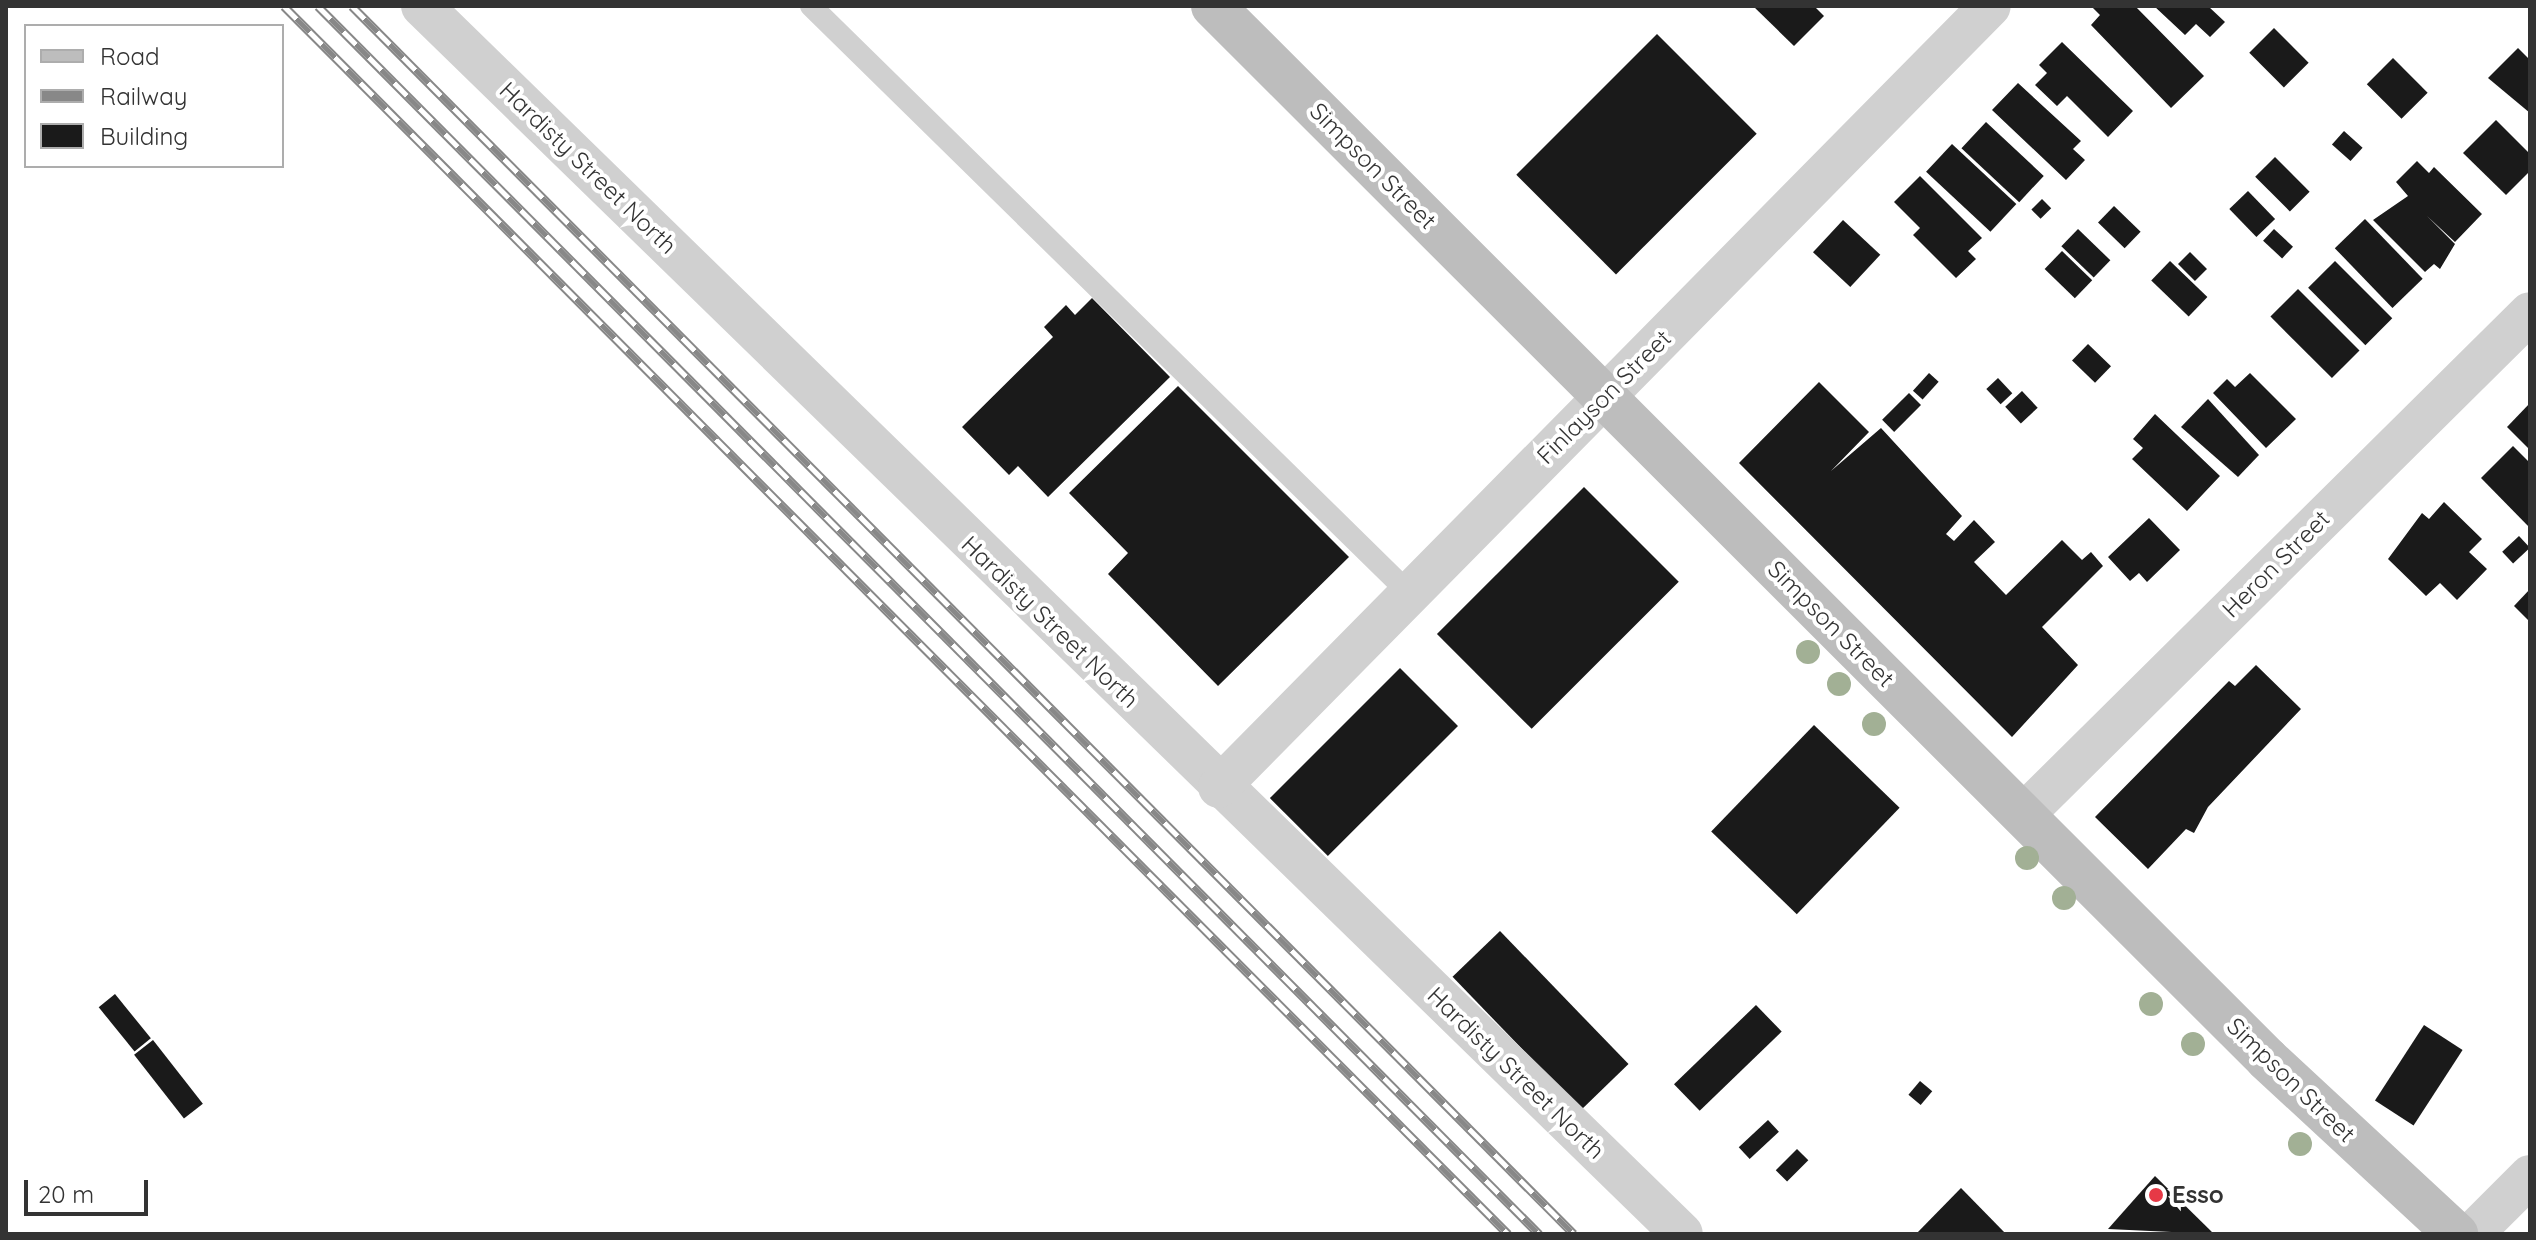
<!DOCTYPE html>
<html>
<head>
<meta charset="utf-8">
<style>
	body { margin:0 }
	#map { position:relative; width:2536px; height:1240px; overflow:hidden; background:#fff; font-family:Quicksand,sans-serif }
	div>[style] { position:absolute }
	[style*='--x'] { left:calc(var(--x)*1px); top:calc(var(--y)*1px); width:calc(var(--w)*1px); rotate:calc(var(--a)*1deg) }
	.building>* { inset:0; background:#1a1a1a; transform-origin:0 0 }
	.lane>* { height:22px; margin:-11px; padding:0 11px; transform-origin:11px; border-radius:11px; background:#d0d0d0 }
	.street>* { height:42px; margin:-21px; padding:0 21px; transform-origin:21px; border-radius:21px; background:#d0d0d0 }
	.secondary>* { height:44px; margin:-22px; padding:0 22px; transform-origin:22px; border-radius:22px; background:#bdbdbd }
	.rail>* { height:9px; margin-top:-4.5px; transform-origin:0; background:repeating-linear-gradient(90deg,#fff 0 18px,#888 0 36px); box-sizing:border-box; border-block:2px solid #888 }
	.trees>* { width:24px; height:24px; margin:-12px; border-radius:50%; background:#a2b095 }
	.dots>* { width:22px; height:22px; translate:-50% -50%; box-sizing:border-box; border:4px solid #fff; border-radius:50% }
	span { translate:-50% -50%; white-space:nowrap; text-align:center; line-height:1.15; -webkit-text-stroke:8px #fff; paint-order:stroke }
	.street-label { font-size:24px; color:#333 }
	.poi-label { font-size:24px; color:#333; font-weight:700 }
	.left { translate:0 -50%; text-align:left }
	.frame { position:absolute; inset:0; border:8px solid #333; pointer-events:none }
	.legend { position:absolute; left:24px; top:24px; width:260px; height:144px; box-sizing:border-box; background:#fff; border:2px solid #adadad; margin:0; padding:10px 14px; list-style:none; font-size:24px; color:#333 }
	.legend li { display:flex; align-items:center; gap:16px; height:40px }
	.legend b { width:40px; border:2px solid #adadad }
	.scale { position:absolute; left:24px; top:1180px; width:124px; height:36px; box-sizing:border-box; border:4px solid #333; border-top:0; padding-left:10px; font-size:24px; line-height:28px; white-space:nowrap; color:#333; -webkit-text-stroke:6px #fff; paint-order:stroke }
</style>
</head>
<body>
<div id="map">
	<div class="building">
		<div style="clip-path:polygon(1753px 6px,1814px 6px,1824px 16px,1794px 46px)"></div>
		<div style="clip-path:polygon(2091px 6px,2135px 6px,2204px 76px,2171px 108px,2091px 25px,2100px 15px)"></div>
		<div style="clip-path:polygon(2154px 6px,2208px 6px,2225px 22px,2210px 37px,2196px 24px,2185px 35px)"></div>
		<div style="left:2274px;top:28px;width:49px;height:35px;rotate:45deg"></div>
		<div style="left:1657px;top:34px;width:141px;height:199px;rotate:45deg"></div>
		<div style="clip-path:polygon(2062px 42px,2133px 111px,2108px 137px,2067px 96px,2057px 106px,2035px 85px,2047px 73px,2039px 65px)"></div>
		<div style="clip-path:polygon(2518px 48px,2530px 60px,2530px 113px,2488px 78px)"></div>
		<div style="left:2393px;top:58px;width:49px;height:37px;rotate:45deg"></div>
		<div style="clip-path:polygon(2018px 83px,2081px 141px,2073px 149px,2085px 160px,2066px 180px,1992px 110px)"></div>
		<div style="clip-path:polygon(2496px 120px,2530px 154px,2530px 171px,2506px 195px,2463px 153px)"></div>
		<div style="left:1986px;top:122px;width:79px;height:36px;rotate:43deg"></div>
		<div style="left:2344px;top:131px;width:25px;height:18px;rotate:42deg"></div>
		<div style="left:1952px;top:144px;width:88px;height:38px;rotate:43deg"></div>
		<div style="left:2275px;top:157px;width:49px;height:28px;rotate:45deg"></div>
		<div style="clip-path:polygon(2417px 161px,2429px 173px,2434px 167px,2482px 214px,2455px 242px,2427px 216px,2455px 244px,2440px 269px,2434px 264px,2425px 272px,2373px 220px,2408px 196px,2396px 182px)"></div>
		<div style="clip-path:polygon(1920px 176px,1982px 238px,1968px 251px,1976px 259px,1956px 278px,1913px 235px,1920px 228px,1894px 202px)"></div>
		<div style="left:2248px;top:191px;width:39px;height:26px;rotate:46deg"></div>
		<div style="left:2042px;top:199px;width:13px;height:15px;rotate:45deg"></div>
		<div style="left:2114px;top:206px;width:37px;height:23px;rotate:44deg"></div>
		<div style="left:2365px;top:219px;width:83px;height:42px;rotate:46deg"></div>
		<div style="left:1843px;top:220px;width:51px;height:44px;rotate:43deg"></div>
		<div style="left:2078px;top:229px;width:45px;height:24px;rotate:44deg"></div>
		<div style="left:2274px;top:229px;width:26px;height:16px;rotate:43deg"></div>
		<div style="left:2062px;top:251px;width:42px;height:25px;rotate:44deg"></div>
		<div style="left:2190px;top:252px;width:24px;height:17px;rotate:45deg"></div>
		<div style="left:2170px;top:261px;width:52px;height:27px;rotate:44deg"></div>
		<div style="left:2335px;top:261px;width:81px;height:38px;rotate:45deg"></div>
		<div style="left:2298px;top:289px;width:87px;height:39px;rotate:45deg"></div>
		<div style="clip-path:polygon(1092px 298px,1170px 377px,1048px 497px,1018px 466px,1009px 475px,962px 427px,1053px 337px,1044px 327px,1066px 305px,1075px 315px)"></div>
		<div style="left:2088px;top:344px;width:32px;height:23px;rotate:44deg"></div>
		<div style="left:1929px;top:373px;width:13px;height:24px;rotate:42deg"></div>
		<div style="clip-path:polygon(2250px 373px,2296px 419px,2266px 448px,2213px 393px,2227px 379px,2235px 387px)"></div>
		<div style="left:1998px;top:378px;width:21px;height:16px;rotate:47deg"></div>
		<div style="clip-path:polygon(1819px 382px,1869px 432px,1831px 471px,1881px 428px,1962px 516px,1946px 534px,1954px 541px,1974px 520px,1995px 542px,1974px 562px,2006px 595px,2062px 540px,2082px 560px,2091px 552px,2103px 566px,2042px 627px,2078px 665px,2012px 737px,1739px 463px)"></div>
		<div style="clip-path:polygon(1178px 386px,1349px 557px,1218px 686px,1108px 574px,1128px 553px,1069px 493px)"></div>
		<div style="left:2022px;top:391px;width:23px;height:23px;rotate:47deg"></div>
		<div style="left:1909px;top:393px;width:17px;height:38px;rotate:45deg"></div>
		<div style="clip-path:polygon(2208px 399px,2259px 455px,2238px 477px,2181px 427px)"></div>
		<div style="clip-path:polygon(2530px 403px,2530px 450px,2507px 427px)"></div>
		<div style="clip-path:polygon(2155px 414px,2220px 476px,2187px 511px,2132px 459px,2143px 448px,2133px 439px)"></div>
		<div style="clip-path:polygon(2513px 446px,2530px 463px,2530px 528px,2481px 478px)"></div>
		<div style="left:1584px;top:487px;width:134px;height:208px;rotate:45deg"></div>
		<div style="clip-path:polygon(2444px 502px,2482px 539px,2469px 552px,2487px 569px,2457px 600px,2440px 583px,2426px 596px,2388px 559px,2422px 513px,2429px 519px)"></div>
		<div style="clip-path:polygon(2149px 518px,2180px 550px,2147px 582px,2139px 573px,2130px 581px,2108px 557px)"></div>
		<div style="left:2519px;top:536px;width:16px;height:23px;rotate:47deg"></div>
		<div style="clip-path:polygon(2530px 589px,2530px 622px,2514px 606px)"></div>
		<div style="clip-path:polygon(2256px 665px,2301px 709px,2208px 807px,2194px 833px,2186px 829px,2148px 869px,2095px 817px,2229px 681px,2235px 686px)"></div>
		<div style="left:1400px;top:668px;width:82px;height:184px;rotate:45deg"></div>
		<div style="left:1814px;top:725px;width:119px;height:148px;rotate:44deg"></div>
		<div style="left:1500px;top:931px;width:185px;height:66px;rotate:46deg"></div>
		<div style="left:115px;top:994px;width:57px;height:21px;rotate:51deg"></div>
		<div style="left:1756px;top:1005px;width:37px;height:114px;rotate:46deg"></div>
		<div style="left:2424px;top:1025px;width:46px;height:90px;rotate:33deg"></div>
		<div style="left:153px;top:1040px;width:81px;height:24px;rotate:52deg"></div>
		<div style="left:1920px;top:1081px;width:16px;height:18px;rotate:40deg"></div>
		<div style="left:1768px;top:1120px;width:16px;height:40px;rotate:47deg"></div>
		<div style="left:1797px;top:1149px;width:16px;height:30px;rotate:45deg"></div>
		<div style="clip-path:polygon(2155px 1176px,2214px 1234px,2108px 1229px)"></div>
		<div style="clip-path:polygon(1961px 1188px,2006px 1234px,1916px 1234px)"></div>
	</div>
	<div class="lane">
		<div style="--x:811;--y:6;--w:839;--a:44.47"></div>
	</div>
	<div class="street">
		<div style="--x:422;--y:6;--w:1759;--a:44.26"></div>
		<div style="--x:1219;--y:787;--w:1097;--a:-45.37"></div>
		<div style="--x:2023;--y:815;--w:713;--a:-44.72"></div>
		<div style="--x:2472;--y:1234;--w:82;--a:-45"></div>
	</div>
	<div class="secondary">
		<div style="--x:1213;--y:6;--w:1490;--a:44.97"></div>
		<div style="--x:2267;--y:1059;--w:258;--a:42.8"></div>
	</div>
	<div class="rail">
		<div style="--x:284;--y:6;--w:1734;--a:45.09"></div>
		<div style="--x:318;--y:6;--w:1732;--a:45.16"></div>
		<div style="--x:352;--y:6;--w:1732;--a:45.14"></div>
	</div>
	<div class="trees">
		<div style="left:1808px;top:652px"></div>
		<div style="left:1839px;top:684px"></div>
		<div style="left:1874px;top:724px"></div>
		<div style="left:2027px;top:858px"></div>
		<div style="left:2064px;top:898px"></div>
		<div style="left:2151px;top:1004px"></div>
		<div style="left:2193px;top:1044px"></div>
		<div style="left:2300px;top:1144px"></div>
	</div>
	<div class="dots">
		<div style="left:2156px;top:1195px;background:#e63946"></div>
	</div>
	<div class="street-label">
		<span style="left:1373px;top:166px;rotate:45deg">Simpson Street</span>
		<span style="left:588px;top:168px;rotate:44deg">Hardisty Street North</span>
		<span style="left:1604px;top:397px;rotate:-45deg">Finlayson Street</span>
		<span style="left:2276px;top:564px;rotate:-45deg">Heron Street</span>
		<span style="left:1050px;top:622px;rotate:44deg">Hardisty Street North</span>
		<span style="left:1831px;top:624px;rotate:45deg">Simpson Street</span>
		<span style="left:1516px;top:1073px;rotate:44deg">Hardisty Street North</span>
		<span style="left:2291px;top:1080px;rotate:44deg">Simpson Street</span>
	</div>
	<div class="poi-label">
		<span class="left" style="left:2172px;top:1195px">Esso</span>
	</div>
	<div class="frame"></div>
	<ul class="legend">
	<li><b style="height:10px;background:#bdbdbd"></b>Road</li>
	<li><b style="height:10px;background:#888"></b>Railway</li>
	<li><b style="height:22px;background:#1a1a1a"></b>Building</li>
	</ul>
	<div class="scale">20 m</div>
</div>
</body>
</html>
